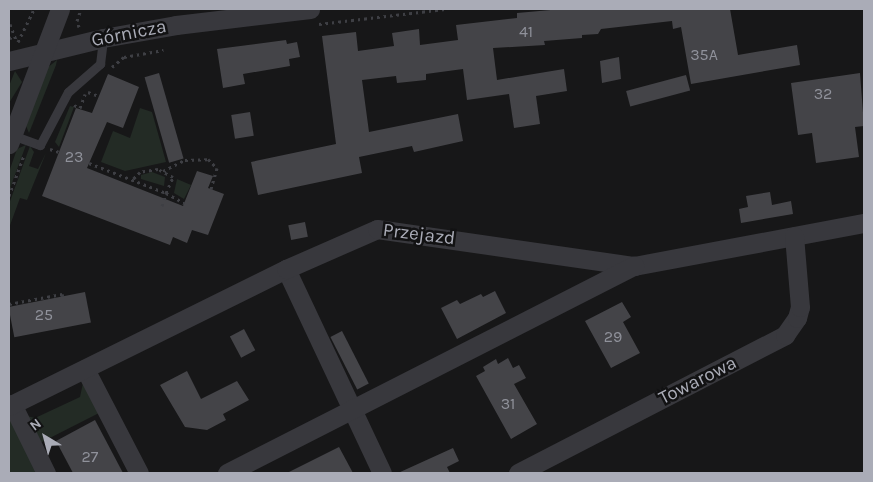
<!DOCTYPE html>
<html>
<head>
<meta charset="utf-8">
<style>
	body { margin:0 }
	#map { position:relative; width:873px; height:482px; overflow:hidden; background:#171718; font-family:Karla,sans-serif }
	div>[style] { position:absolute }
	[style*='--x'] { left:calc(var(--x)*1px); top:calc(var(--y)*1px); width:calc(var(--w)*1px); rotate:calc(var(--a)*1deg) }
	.green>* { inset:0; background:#232b25 }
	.building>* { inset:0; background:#444448; transform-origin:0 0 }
	.path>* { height:3px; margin-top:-1.5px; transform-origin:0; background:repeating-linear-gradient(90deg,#3e3f44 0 2.5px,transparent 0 6.5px) }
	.lane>* { height:9px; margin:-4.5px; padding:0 4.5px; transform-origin:4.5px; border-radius:4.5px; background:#38383d }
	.street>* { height:19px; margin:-9.5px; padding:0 9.5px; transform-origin:9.5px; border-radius:9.5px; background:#38383d }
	span { translate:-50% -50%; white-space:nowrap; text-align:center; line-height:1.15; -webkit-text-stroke:5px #121213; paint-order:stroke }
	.number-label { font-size:16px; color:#90929b }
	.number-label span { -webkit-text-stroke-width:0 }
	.street-label { font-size:19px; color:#aaacb7 }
	.frame { position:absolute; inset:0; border:10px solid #aaacb7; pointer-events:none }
	.north { position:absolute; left:20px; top:412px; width:50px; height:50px; -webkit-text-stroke:4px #121213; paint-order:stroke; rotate:323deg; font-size:14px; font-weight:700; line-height:20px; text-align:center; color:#aaacb7 }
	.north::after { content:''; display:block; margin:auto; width:18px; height:22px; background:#aaacb7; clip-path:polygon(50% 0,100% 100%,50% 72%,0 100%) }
</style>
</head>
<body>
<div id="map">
	<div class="green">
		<div style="clip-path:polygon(57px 60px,56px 65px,29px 133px,26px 126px,47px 68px)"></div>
		<div style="clip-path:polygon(15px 71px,22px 82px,9px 103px,9px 86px)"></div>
		<div style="clip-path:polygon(70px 106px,74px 107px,59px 147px,55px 142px)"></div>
		<div style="clip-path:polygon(140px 108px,152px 112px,166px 162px,125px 171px,101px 162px,113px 131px,130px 138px)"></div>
		<div style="clip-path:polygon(26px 145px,13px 180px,9px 192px,9px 172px,17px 149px)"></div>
		<div style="clip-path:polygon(30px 146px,34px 152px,29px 166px,38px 169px,46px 153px,27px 200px,20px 198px,9px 228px,9px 204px)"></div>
		<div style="clip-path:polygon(152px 172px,165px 177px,164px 186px,141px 179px,141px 175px)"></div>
		<div style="clip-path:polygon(177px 179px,191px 185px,184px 199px,174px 193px)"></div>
		<div style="clip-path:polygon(83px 383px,99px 413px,38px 444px,27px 416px,35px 418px,80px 397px)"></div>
		<div style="clip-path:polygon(9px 418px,40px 473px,9px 473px)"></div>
	</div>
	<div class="building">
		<div style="clip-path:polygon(562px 9px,730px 9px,738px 55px,797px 45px,800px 65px,691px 84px,681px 27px,673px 29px,672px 21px,601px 29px,598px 34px,582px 35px,582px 38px,544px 41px,545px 45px,493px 48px,497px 80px,564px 69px,567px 91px,536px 96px,540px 124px,514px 128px,509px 94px,467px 100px,463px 69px,426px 74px,426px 80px,397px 83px,396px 76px,362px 80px,369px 132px,458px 114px,463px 141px,414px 152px,412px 146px,359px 157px,362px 173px,258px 195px,251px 162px,336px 144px,322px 36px,356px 32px,358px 51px,394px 46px,392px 33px,419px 29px,420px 45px,458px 40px,456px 25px,517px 18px,517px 13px)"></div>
		<div style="clip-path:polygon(286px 40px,287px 44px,297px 42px,300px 57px,289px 59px,290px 66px,243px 74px,245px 84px,223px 88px,217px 49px)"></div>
		<div style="clip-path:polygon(619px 57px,621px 79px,602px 83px,600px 61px)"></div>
		<div style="left:159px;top:73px;width:89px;height:15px;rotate:74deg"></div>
		<div style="clip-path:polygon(860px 73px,864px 126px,855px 127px,859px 157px,816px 163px,812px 133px,798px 135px,791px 83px)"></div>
		<div style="clip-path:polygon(108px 74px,139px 87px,123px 128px,107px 122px,87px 168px,183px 206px,197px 171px,213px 176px,208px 188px,224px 194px,208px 235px,192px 230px,187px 243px,173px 237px,170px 245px,42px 196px,76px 108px,92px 113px)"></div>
		<div style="left:686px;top:75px;width:16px;height:62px;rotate:75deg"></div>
		<div style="left:250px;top:112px;width:24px;height:19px;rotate:81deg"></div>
		<div style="clip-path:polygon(770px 192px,772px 205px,791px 201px,793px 214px,741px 223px,739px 209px,748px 207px,746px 196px)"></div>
		<div style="left:305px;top:222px;width:15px;height:17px;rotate:79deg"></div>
		<div style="clip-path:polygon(495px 291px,506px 313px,457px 339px,441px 308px,457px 300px,460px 304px,481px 294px,483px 297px)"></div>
		<div style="left:85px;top:292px;width:31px;height:78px;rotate:79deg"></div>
		<div style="clip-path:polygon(622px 302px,631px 317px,623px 322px,640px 353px,611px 368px,585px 321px)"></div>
		<div style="left:244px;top:329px;width:24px;height:16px;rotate:62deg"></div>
		<div style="left:342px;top:331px;width:59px;height:13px;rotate:63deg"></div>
		<div style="clip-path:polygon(508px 358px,513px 368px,519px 365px,526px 378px,514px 384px,537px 424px,511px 439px,476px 376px,485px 371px,483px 367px,496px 359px,498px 364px)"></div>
		<div style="clip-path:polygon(187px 371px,201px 399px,237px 381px,249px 400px,223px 414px,226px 420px,207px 430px,185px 427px,160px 385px)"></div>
		<div style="clip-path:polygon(95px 420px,123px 473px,73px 473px,56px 441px)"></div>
		<div style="clip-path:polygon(339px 447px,353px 473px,287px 473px)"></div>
		<div style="clip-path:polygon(453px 448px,459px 461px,447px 467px,450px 473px,398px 473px)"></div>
	</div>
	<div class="path">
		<div style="--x:10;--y:24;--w:19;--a:69"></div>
		<div style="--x:319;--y:24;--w:127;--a:-6.8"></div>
		<div style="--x:79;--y:27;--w:6;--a:-108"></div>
		<div style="--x:77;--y:21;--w:13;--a:-72"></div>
		<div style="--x:9;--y:38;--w:6;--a:-9"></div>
		<div style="--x:18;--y:42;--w:37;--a:-64"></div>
		<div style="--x:112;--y:67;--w:16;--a:-40"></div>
		<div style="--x:124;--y:57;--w:40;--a:-10"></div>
		<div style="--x:88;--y:92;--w:12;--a:20"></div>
		<div style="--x:74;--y:105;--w:7;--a:27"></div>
		<div style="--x:80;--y:108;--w:15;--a:-70"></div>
		<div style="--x:50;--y:149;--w:9;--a:18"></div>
		<div style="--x:89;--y:163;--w:83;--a:21.3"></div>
		<div style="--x:166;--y:193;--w:17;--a:-66"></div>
		<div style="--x:173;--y:177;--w:17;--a:-152"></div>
		<div style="--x:158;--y:169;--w:18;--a:171"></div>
		<div style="--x:140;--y:172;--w:10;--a:135"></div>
		<div style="--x:163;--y:171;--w:25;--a:-27"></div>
		<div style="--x:185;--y:160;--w:23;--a:-2"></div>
		<div style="--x:208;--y:159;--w:13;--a:45"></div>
		<div style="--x:217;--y:168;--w:22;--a:106"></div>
		<div style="--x:9;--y:196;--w:44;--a:-69.9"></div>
		<div style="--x:162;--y:206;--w:14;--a:-73"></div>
		<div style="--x:166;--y:193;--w:21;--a:29"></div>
		<div style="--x:9;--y:304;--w:54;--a:-10.7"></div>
		<div style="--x:62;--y:294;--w:3;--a:72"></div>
	</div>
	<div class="lane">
		<div style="--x:12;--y:135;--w:30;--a:20"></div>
		<div style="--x:40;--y:145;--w:60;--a:-62.2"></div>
		<div style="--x:68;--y:92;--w:43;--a:-41.2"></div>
		<div style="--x:100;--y:64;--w:26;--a:-83"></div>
	</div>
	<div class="street">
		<div style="--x:9;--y:61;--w:97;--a:-13.7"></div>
		<div style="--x:103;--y:38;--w:74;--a:-10.1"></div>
		<div style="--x:176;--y:25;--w:135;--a:-6.8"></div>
		<div style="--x:9;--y:144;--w:144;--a:-69.3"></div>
		<div style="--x:286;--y:269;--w:225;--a:64.8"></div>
		<div style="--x:85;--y:369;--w:117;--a:62.6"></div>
		<div style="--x:12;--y:404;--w:77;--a:63.8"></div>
		<div style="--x:9;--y:406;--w:309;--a:-26.3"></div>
		<div style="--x:286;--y:269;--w:99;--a:-23.7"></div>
		<div style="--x:377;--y:229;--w:260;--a:8.2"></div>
		<div style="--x:634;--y:266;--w:234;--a:-10.6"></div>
		<div style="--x:227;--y:473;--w:457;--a:-27"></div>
		<div style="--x:518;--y:473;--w:301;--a:-27.3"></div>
		<div style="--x:785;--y:335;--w:21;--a:-55"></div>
		<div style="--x:797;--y:318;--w:11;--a:-75"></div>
		<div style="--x:800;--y:307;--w:71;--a:-94.8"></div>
	</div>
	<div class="number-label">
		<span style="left:526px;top:32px">41</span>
		<span style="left:704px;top:55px">35A</span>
		<span style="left:823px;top:94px">32</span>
		<span style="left:74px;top:157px">23</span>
		<span style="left:44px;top:315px">25</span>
		<span style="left:613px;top:337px">29</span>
		<span style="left:508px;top:404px">31</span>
		<span style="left:90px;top:457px">27</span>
	</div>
	<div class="street-label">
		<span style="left:129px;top:34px;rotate:-11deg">Górnicza</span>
		<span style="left:419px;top:235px;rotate:7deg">Przejazd</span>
		<span style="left:698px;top:381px;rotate:-27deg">Towarowa</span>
	</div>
	<div class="frame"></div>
	<div class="north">N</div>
</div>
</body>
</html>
